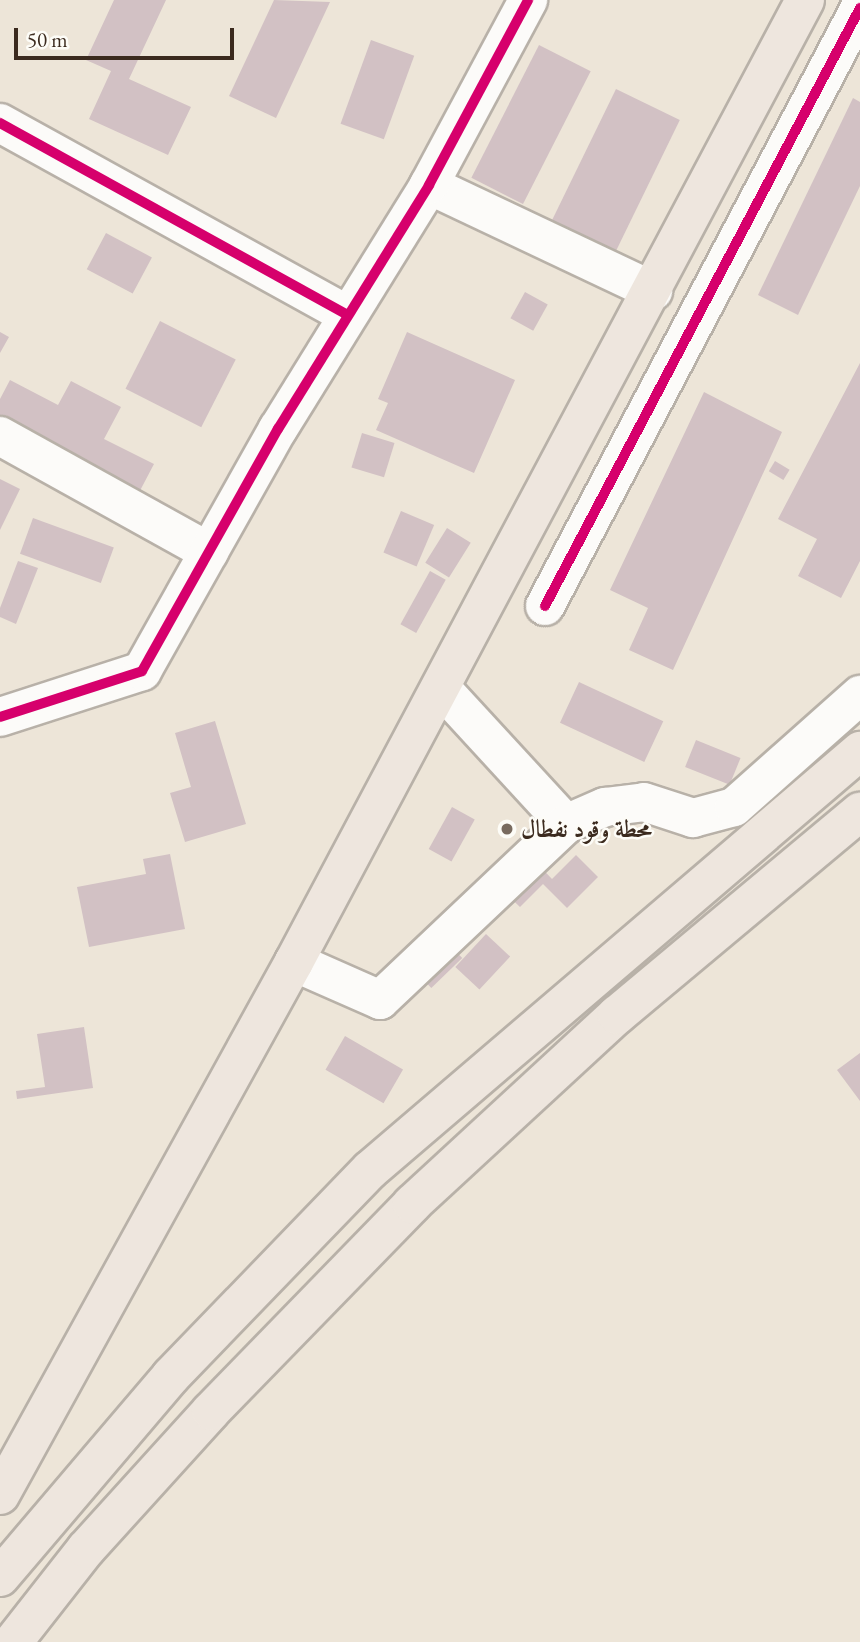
<!DOCTYPE html>
<html>
<head>
<meta charset="utf-8">
<style>
	body { margin:0 }
	#map { position:relative; width:860px; height:1642px; overflow:hidden; background:#ede5d8; font-family:"EB Garamond",Amiri,serif }
	div>[style] { position:absolute }
	[style*='--x'] { left:calc(var(--x)*1px); top:calc(var(--y)*1px); width:calc(var(--w)*1px); rotate:calc(var(--a)*1deg) }
	.building>* { inset:0; background:#d2c1c4; transform-origin:0 0 }
	.roads { filter:drop-shadow(2px 0 #b8b1a8) drop-shadow(-2px 0 #b8b1a8) drop-shadow(0 2px #b8b1a8) drop-shadow(0 -2px #b8b1a8) }
	.minor>* { height:38px; margin:-19px; padding:0 19px; transform-origin:19px; border-radius:19px; background:#fcfbf9 }
	.major>* { height:38px; margin:-19px; padding:0 19px; transform-origin:19px; border-radius:19px; background:#eee6de }
	.highway>* { height:38px; margin:-19px; padding:0 19px; transform-origin:19px; border-radius:19px; background:#eee6de }
	.cycleway>* { height:10px; margin:-5px; padding:0 5px; transform-origin:5px; border-radius:5px; background:#d6006c }
	.dots>* { width:19px; height:19px; translate:-50% -50%; box-sizing:border-box; border:4px solid #fdfcf7; border-radius:50% }
	span { translate:-50% -50%; white-space:nowrap; text-align:center; line-height:1.15; -webkit-text-stroke:5px #fdfcf7; paint-order:stroke }
	.poi-label { font-size:24px; color:#3b2a1e; font-weight:700 }
	.left { translate:0 -50%; text-align:left }
	.scale { position:absolute; left:14px; top:28px; width:220px; height:32px; box-sizing:border-box; border:4px solid #3b2a1e; border-top:0; padding-left:9px; font-size:21px; line-height:24px; white-space:nowrap; color:#3b2a1e; -webkit-text-stroke:5px #fdfcf7; paint-order:stroke }
</style>
</head>
<body>
<div id="map">
	<div class="building">
		<div style="clip-path:polygon(114px 0,166px 0,129px 79px,191px 107px,168px 155px,89px 119px,111px 71px,86px 60px)"></div>
		<div style="clip-path:polygon(274px 0,330px 2px,276px 118px,229px 96px)"></div>
		<div style="left:371px;top:40px;width:46px;height:89px;rotate:20deg"></div>
		<div style="left:539px;top:45px;width:58px;height:149px;rotate:27deg"></div>
		<div style="left:616px;top:89px;width:71px;height:161px;rotate:26deg"></div>
		<div style="clip-path:polygon(853px 98px,860px 102px,860px 186px,798px 315px,758px 295px)"></div>
		<div style="left:106px;top:233px;width:52px;height:41px;rotate:28deg"></div>
		<div style="left:525px;top:292px;width:26px;height:30px;rotate:29deg"></div>
		<div style="left:160px;top:321px;width:85px;height:76px;rotate:27deg"></div>
		<div style="clip-path:polygon(0 332px,9px 337px,0 353px)"></div>
		<div style="clip-path:polygon(407px 332px,515px 380px,474px 473px,376px 430px,388px 403px,378px 399px)"></div>
		<div style="clip-path:polygon(860px 363px,860px 561px,841px 598px,798px 576px,817px 539px,778px 519px)"></div>
		<div style="clip-path:polygon(10px 380px,58px 405px,71px 381px,121px 407px,104px 439px,154px 464px,133px 504px,0 435px,0 399px)"></div>
		<div style="clip-path:polygon(704px 392px,782px 432px,673px 670px,629px 650px,648px 608px,610px 590px)"></div>
		<div style="left:362px;top:433px;width:34px;height:36px;rotate:17deg"></div>
		<div style="left:775px;top:461px;width:17px;height:12px;rotate:31deg"></div>
		<div style="clip-path:polygon(0 479px,20px 489px,0 530px)"></div>
		<div style="left:401px;top:511px;width:36px;height:45px;rotate:23deg"></div>
		<div style="left:33px;top:518px;width:86px;height:38px;rotate:20deg"></div>
		<div style="left:447px;top:528px;width:28px;height:41px;rotate:32deg"></div>
		<div style="clip-path:polygon(18px 561px,38px 568px,16px 624px,0 617px,0 608px)"></div>
		<div style="left:430px;top:571px;width:18px;height:61px;rotate:29deg"></div>
		<div style="left:579px;top:682px;width:93px;height:45px;rotate:25deg"></div>
		<div style="clip-path:polygon(215px 721px,246px 824px,185px 842px,170px 793px,191px 787px,175px 733px)"></div>
		<div style="left:696px;top:740px;width:48px;height:29px;rotate:22deg"></div>
		<div style="left:452px;top:807px;width:26px;height:48px;rotate:29deg"></div>
		<div style="clip-path:polygon(170px 854px,185px 929px,89px 947px,77px 887px,146px 874px,143px 859px)"></div>
		<div style="clip-path:polygon(529px 855px,552px 879px,576px 855px,598px 877px,567px 908px,543px 884px,520px 907px,498px 886px)"></div>
		<div style="left:486px;top:934px;width:33px;height:45px;rotate:43deg"></div>
		<div style="left:440px;top:935px;width:32px;height:43px;rotate:46deg"></div>
		<div style="clip-path:polygon(84px 1027px,93px 1088px,17px 1099px,16px 1091px,45px 1087px,37px 1034px)"></div>
		<div style="left:345px;top:1036px;width:67px;height:39px;rotate:30deg"></div>
		<div style="clip-path:polygon(860px 1053px,860px 1101px,837px 1070px)"></div>
	</div>
	<div class="roads">
		<div class="minor">
			<div style="--x:0;--y:123;--w:397;--a:28.9"></div>
			<div style="--x:429;--y:185;--w:248;--a:25.3"></div>
			<div style="--x:0;--y:436;--w:239;--a:29"></div>
			<div style="--x:545;--y:606;--w:676;--a:-62.22"></div>
			<div style="--x:441;--y:688;--w:185;--a:47.4"></div>
			<div style="--x:0;--y:717;--w:149;--a:-17.9"></div>
			<div style="--x:142;--y:671;--w:278;--a:-60.7"></div>
			<div style="--x:278;--y:429;--w:287;--a:-58.2"></div>
			<div style="--x:429;--y:185;--w:210;--a:-61.8"></div>
			<div style="--x:294;--y:962;--w:94;--a:23.8"></div>
			<div style="--x:380;--y:1000;--w:256;--a:-43.4"></div>
			<div style="--x:566;--y:824;--w:43;--a:-23.6"></div>
			<div style="--x:605;--y:807;--w:39;--a:-7"></div>
			<div style="--x:644;--y:802;--w:52;--a:18.1"></div>
			<div style="--x:693;--y:818;--w:42;--a:-15"></div>
			<div style="--x:734;--y:807;--w:169;--a:-41.6"></div>
		</div>
		<div class="major">
			<div style="--x:0;--y:1495;--w:609;--a:-61.12"></div>
			<div style="--x:294;--y:962;--w:1089;--a:-62.02"></div>
		</div>
		<div class="highway">
			<div style="--x:0;--y:1577;--w:264;--a:-49.6"></div>
			<div style="--x:171;--y:1376;--w:286;--a:-46"></div>
			<div style="--x:370;--y:1170;--w:645;--a:-40.53"></div>
			<div style="--x:13;--y:1642;--w:118;--a:-51.9"></div>
			<div style="--x:86;--y:1549;--w:186;--a:-47.8"></div>
			<div style="--x:211;--y:1411;--w:289;--a:-45.8"></div>
			<div style="--x:412;--y:1204;--w:279;--a:-42.7"></div>
			<div style="--x:617;--y:1015;--w:317;--a:-39.9"></div>
		</div>
	</div>
	<div class="cycleway">
		<div style="--x:0;--y:123;--w:397;--a:28.9"></div>
		<div style="--x:545;--y:606;--w:676;--a:-62.22"></div>
		<div style="--x:0;--y:717;--w:149;--a:-17.9"></div>
		<div style="--x:142;--y:671;--w:278;--a:-60.7"></div>
		<div style="--x:278;--y:429;--w:287;--a:-58.2"></div>
		<div style="--x:429;--y:185;--w:210;--a:-61.8"></div>
	</div>
	<div class="dots">
		<div style="left:507px;top:829px;background:#796b5f"></div>
	</div>
	<div class="poi-label">
		<span class="left" style="left:521px;top:829px">محطة وقود نفطال</span>
	</div>
	<div class="scale">50 m</div>
</div>
</body>
</html>
